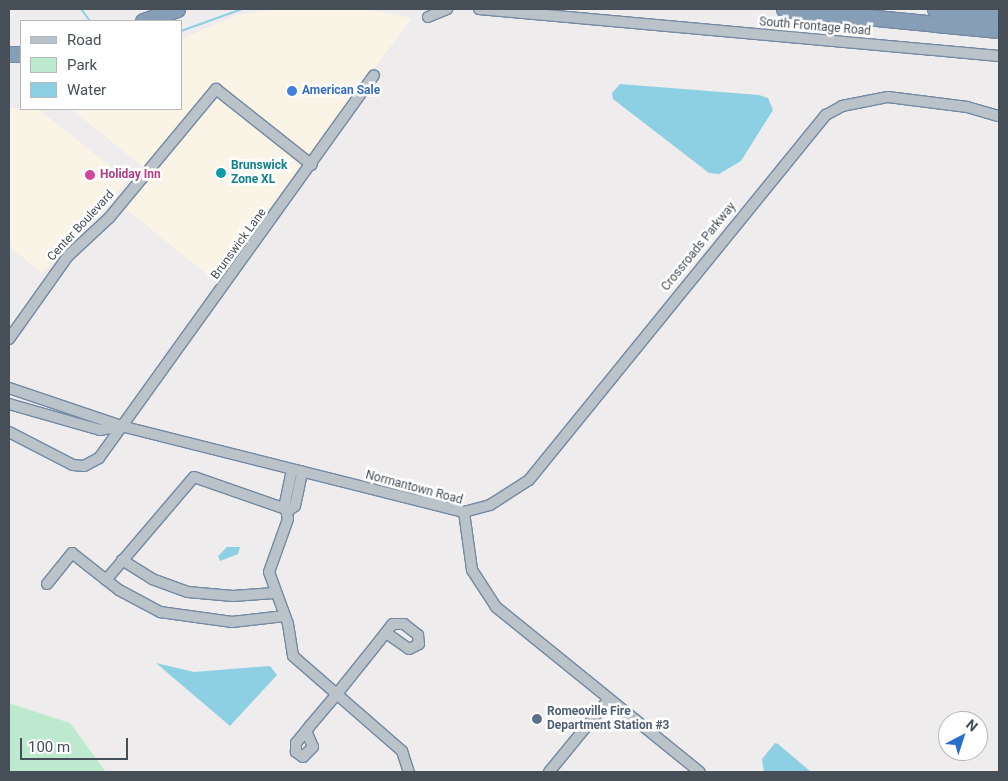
<!DOCTYPE html>
<html>
<head>
<meta charset="utf-8">
<style>
	body { margin:0 }
	#map { position:relative; width:1008px; height:781px; overflow:hidden; background:#eeecec; font-family:Roboto,sans-serif }
	div>[style] { position:absolute }
	[style*='--x'] { left:calc(var(--x)*1px); top:calc(var(--y)*1px); width:calc(var(--w)*1px); rotate:calc(var(--a)*1deg) }
	.commercial>* { inset:0; background:#f9f4e5 }
	.green>* { inset:0; background:#bdeacf }
	.water>* { inset:0; background:#8dd0e3 }
	.stream>* { height:2px; margin:-1px; padding:0 1px; transform-origin:1px; border-radius:1px; background:#8dd0e3 }
	.roads { filter:drop-shadow(1px 0 #7389a3) drop-shadow(-1px 0 #7389a3) drop-shadow(0 1px #7389a3) drop-shadow(0 -1px #7389a3) }
	.minor>* { height:10px; margin:-5px; padding:0 5px; transform-origin:5px; border-radius:5px; background:#bbc3ca }
	.highway>* { height:15px; margin:-7.5px; padding:0 7.5px; transform-origin:7.5px; border-radius:7.5px; background:#879eb7 }
	.dots>* { width:14px; height:14px; translate:-50% -50%; box-sizing:border-box; border:2px solid #fff; border-radius:50% }
	span { translate:-50% -50%; white-space:nowrap; text-align:center; line-height:1.15; -webkit-text-stroke:5px #fff; paint-order:stroke }
	.street-label { font-size:12px; color:#464f57 }
	.shop-label { font-size:12px; color:#366cbe; font-weight:700 }
	.left { translate:0 -50%; text-align:left }
	.culture-label { font-size:12px; color:#0d838f; font-weight:700 }
	.hotel-label { font-size:12px; color:#b23c85; font-weight:700 }
	.service-label { font-size:12px; color:#4e5e75; font-weight:700 }
	.frame { position:absolute; inset:0; border:10px solid #464f57; pointer-events:none }
	.legend { position:absolute; left:20px; top:20px; width:162px; height:90px; box-sizing:border-box; background:#fff; border:1px solid #b5b9bc; margin:0; padding:6px 9px; list-style:none; font-size:15px; color:#464f57 }
	.legend li { display:flex; align-items:center; gap:10px; height:25px }
	.legend b { width:25px; border:1px solid #b5b9bc }
	.north { position:absolute; left:938px; top:711px; width:50px; height:50px; box-sizing:border-box; background:#fff; border:1px solid #b5b9bc; border-radius:50%; rotate:40deg; font-size:14px; font-weight:700; line-height:20px; text-align:center; color:#464f57 }
	.north::after { content:''; display:block; margin:auto; width:18px; height:22px; background:#286ecc; clip-path:polygon(50% 0,100% 100%,50% 72%,0 100%) }
	.scale { position:absolute; left:20px; top:738px; width:108px; height:22px; box-sizing:border-box; border:2px solid #464f57; border-top:0; padding-left:6px; font-size:15px; line-height:18px; white-space:nowrap; color:#464f57; -webkit-text-stroke:4px #fff; paint-order:stroke }
</style>
</head>
<body>
<div id="map">
	<div class="commercial">
		<div style="clip-path:polygon(274px 9px,363px 9px,412px 18px,215px 281px,125px 208px,152px 174px,71px 109px,181px 109px,181px 39px,238px 15px)"></div>
		<div style="clip-path:polygon(9px 108px,38px 109px,128px 180px,42px 273px,9px 246px)"></div>
	</div>
	<div class="green">
		<div style="clip-path:polygon(9px 703px,70px 723px,106px 772px,9px 772px)"></div>
	</div>
	<div class="water">
		<div style="clip-path:polygon(620px 84px,759px 95px,768px 98px,773px 110px,741px 161px,719px 174px,709px 173px,613px 99px,612px 93px)"></div>
		<div style="clip-path:polygon(227px 547px,240px 547px,238px 554px,220px 561px,218px 556px)"></div>
		<div style="clip-path:polygon(156px 663px,194px 672px,270px 666px,277px 675px,230px 726px)"></div>
		<div style="clip-path:polygon(775px 743px,778px 744px,811px 772px,764px 772px,762px 759px)"></div>
	</div>
	<div class="stream">
		<div style="--x:81;--y:9;--w:15;--a:53"></div>
		<div style="--x:181;--y:31;--w:65;--a:-19.8"></div>
	</div>
	<div class="roads">
		<div class="minor">
			<div style="--x:479;--y:9;--w:522;--a:5.16"></div>
			<div style="--x:428;--y:17;--w:21;--a:-23"></div>
			<div style="--x:9;--y:339;--w:102;--a:-54.6"></div>
			<div style="--x:68;--y:256;--w:56;--a:-42.8"></div>
			<div style="--x:109;--y:218;--w:168;--a:-50.3"></div>
			<div style="--x:216;--y:89;--w:122;--a:38.4"></div>
			<div style="--x:9;--y:388;--w:118;--a:18.7"></div>
			<div style="--x:121;--y:426;--w:354;--a:14.1"></div>
			<div style="--x:464;--y:512;--w:27;--a:-15"></div>
			<div style="--x:490;--y:505;--w:46;--a:-32.7"></div>
			<div style="--x:529;--y:480;--w:471;--a:-50.9"></div>
			<div style="--x:826;--y:115;--w:18;--a:-29"></div>
			<div style="--x:842;--y:106;--w:47;--a:-11.1"></div>
			<div style="--x:888;--y:97;--w:80;--a:7.2"></div>
			<div style="--x:967;--y:107;--w:33;--a:16"></div>
			<div style="--x:9;--y:404;--w:95;--a:15.9"></div>
			<div style="--x:100;--y:430;--w:21;--a:-11"></div>
			<div style="--x:9;--y:432;--w:72;--a:27.3"></div>
			<div style="--x:73;--y:465;--w:11;--a:5"></div>
			<div style="--x:84;--y:466;--w:17;--a:-28"></div>
			<div style="--x:99;--y:458;--w:471;--a:-54.3"></div>
			<div style="--x:292;--y:470;--w:35;--a:102"></div>
			<div style="--x:285;--y:504;--w:15;--a:79"></div>
			<div style="--x:288;--y:519;--w:56;--a:109.7"></div>
			<div style="--x:269;--y:572;--w:55;--a:69.9"></div>
			<div style="--x:288;--y:624;--w:32;--a:81"></div>
			<div style="--x:293;--y:656;--w:145;--a:41.1"></div>
			<div style="--x:402;--y:751;--w:22;--a:72"></div>
			<div style="--x:289;--y:510;--w:7;--a:-34"></div>
			<div style="--x:295;--y:506;--w:35;--a:-78"></div>
			<div style="--x:464;--y:512;--w:59;--a:82.1"></div>
			<div style="--x:472;--y:570;--w:44;--a:57"></div>
			<div style="--x:496;--y:607;--w:262;--a:39"></div>
			<div style="--x:122;--y:560;--w:36;--a:32"></div>
			<div style="--x:152;--y:579;--w:38;--a:20"></div>
			<div style="--x:188;--y:592;--w:45;--a:5.1"></div>
			<div style="--x:233;--y:596;--w:41;--a:-4.2"></div>
			<div style="--x:106;--y:580;--w:135;--a:-49.5"></div>
			<div style="--x:194;--y:477;--w:101;--a:19.2"></div>
			<div style="--x:47;--y:584;--w:40;--a:-51"></div>
			<div style="--x:72;--y:553;--w:60;--a:38.2"></div>
			<div style="--x:119;--y:590;--w:47;--a:28.2"></div>
			<div style="--x:160;--y:612;--w:73;--a:7.9"></div>
			<div style="--x:232;--y:622;--w:53;--a:-6.5"></div>
			<div style="--x:306;--y:731;--w:17;--a:66"></div>
			<div style="--x:313;--y:747;--w:14;--a:135"></div>
			<div style="--x:303;--y:757;--w:9;--a:-144"></div>
			<div style="--x:296;--y:752;--w:9;--a:-90"></div>
			<div style="--x:296;--y:743;--w:16;--a:-50"></div>
			<div style="--x:306;--y:731;--w:5;--a:-53"></div>
			<div style="--x:309;--y:727;--w:42;--a:-49.8"></div>
			<div style="--x:336;--y:695;--w:70;--a:-51.3"></div>
			<div style="--x:380;--y:640;--w:18;--a:-52"></div>
			<div style="--x:391;--y:626;--w:3;--a:-45"></div>
			<div style="--x:393;--y:624;--w:11;--a:0"></div>
			<div style="--x:404;--y:624;--w:18;--a:38"></div>
			<div style="--x:418;--y:635;--w:9;--a:84"></div>
			<div style="--x:419;--y:644;--w:11;--a:153"></div>
			<div style="--x:409;--y:649;--w:28;--a:-145"></div>
			<div style="--x:549;--y:772;--w:94;--a:-50.6"></div>
		</div>
		<div class="highway">
			<div style="--x:784;--y:9;--w:216;--a:5.6"></div>
			<div style="--x:935;--y:9;--w:64;--a:5.4"></div>
			<div style="--x:143;--y:21;--w:36;--a:-19"></div>
			<div style="--x:9;--y:54;--w:12;--a:0"></div>
		</div>
	</div>
	<div class="dots">
		<div style="left:292px;top:91px;background:#3f7fe0"></div>
		<div style="left:221px;top:173px;background:#0f9aa8"></div>
		<div style="left:90px;top:175px;background:#d1479c"></div>
		<div style="left:537px;top:719px;background:#5c6f8a"></div>
	</div>
	<div class="street-label">
		<span style="left:815px;top:27px;rotate:5deg">South Frontage Road</span>
		<span style="left:81px;top:226px;rotate:-47deg">Center Boulevard</span>
		<span style="left:239px;top:244px;rotate:-54deg">Brunswick Lane</span>
		<span style="left:699px;top:247px;rotate:-51deg">Crossroads Parkway</span>
		<span style="left:414px;top:488px;rotate:15deg">Normantown Road</span>
	</div>
	<div class="shop-label">
		<span class="left" style="left:302px;top:91px">American Sale</span>
	</div>
	<div class="culture-label">
		<span class="left" style="left:231px;top:173px">Brunswick<br>Zone XL</span>
	</div>
	<div class="hotel-label">
		<span class="left" style="left:100px;top:175px">Holiday Inn</span>
	</div>
	<div class="service-label">
		<span class="left" style="left:547px;top:719px">Romeoville Fire<br>Department Station #3</span>
	</div>
	<div class="frame"></div>
	<ul class="legend">
	<li><b style="height:6px;background:#bbc3ca"></b>Road</li>
	<li><b style="height:14px;background:#bdeacf"></b>Park</li>
	<li><b style="height:14px;background:#8dd0e3"></b>Water</li>
	</ul>
	<div class="north">N</div>
	<div class="scale">100 m</div>
</div>
</body>
</html>
